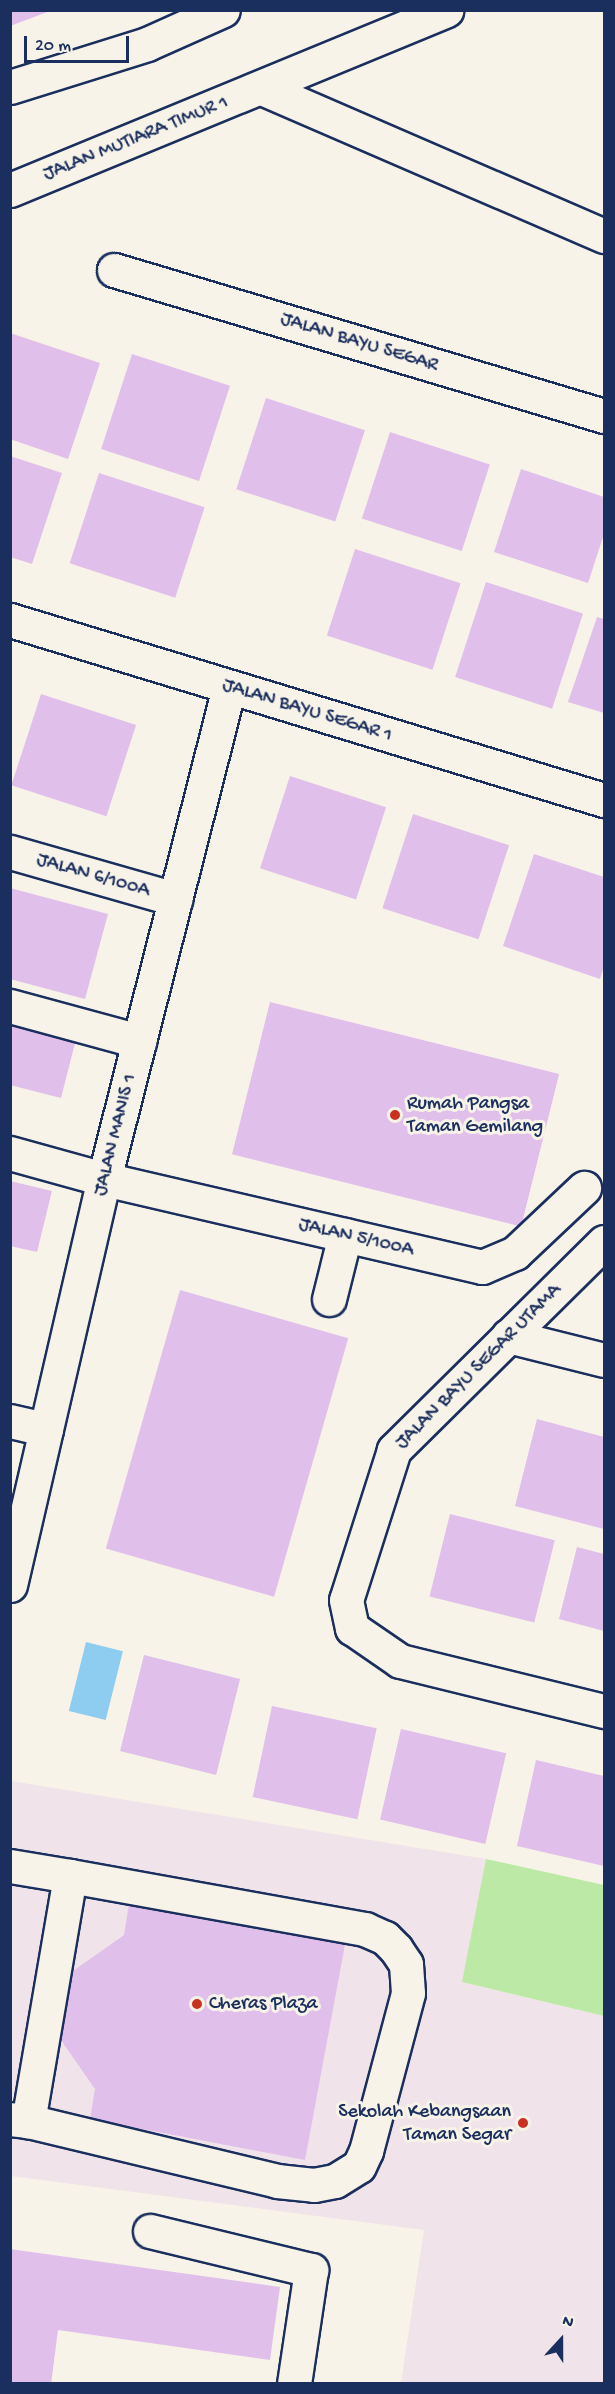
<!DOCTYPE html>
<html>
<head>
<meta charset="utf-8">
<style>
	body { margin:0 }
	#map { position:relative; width:615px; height:2394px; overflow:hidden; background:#f7f3e8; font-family:"Gochi Hand",sans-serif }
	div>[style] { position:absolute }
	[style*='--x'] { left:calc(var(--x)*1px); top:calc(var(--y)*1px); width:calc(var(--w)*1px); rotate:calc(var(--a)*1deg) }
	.built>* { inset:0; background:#f0e3e9 }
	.green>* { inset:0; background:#bce9a6 }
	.water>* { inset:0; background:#8fcdf0; transform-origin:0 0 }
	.building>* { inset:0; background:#e1bfeb; transform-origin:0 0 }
	.roads { filter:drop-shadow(2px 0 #1b2f5e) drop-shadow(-2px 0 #1b2f5e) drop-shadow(0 2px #1b2f5e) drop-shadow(0 -2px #1b2f5e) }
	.minor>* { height:33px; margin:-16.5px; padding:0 16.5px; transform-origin:16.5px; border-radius:16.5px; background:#f7f3e8 }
	.dots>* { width:16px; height:16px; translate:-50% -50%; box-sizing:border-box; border:3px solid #f7f3e8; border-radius:50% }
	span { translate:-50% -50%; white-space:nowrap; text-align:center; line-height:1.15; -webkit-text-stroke:6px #f7f3e8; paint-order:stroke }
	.street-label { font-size:20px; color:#1b2f5e }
	.poi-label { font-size:20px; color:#1b2f5e }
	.left { translate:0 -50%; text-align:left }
	.right { translate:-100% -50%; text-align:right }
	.frame { position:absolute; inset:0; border:12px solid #1b2f5e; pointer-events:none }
	.north { position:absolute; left:531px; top:2310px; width:60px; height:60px; -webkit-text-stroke:4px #f7f3e8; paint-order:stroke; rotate:21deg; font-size:16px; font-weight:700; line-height:24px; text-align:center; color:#1b2f5e }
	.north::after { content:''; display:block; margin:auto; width:21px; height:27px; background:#1b2f5e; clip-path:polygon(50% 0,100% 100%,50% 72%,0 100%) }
	.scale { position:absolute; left:24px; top:36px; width:105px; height:27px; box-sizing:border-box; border:3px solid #1b2f5e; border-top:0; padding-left:8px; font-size:18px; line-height:21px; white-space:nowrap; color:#1b2f5e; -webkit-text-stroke:4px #f7f3e8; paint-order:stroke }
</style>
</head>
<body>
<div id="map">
	<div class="built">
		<div style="clip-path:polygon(11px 1781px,486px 1859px,465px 1983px,604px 2016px,604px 2383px,401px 2383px,424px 2230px,11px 2176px)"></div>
	</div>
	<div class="green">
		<div style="clip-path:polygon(486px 1859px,604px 1885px,604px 2016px,462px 1982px)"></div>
	</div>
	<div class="water">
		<div style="left:86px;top:1642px;width:38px;height:71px;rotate:14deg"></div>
	</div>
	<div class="building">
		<div style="clip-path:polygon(10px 10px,53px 10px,10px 26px)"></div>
		<div style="clip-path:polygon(10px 333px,100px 363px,68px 459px,10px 439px)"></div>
		<div style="left:132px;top:354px;width:103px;height:100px;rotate:18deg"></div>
		<div style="left:266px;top:398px;width:104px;height:96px;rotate:18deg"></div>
		<div style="left:390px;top:432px;width:105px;height:91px;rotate:18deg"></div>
		<div style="clip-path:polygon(10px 456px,62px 473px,32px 564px,10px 557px)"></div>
		<div style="clip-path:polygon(521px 469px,604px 497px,604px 534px,588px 583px,494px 552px)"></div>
		<div style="left:99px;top:473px;width:111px;height:95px;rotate:18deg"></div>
		<div style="left:355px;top:549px;width:111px;height:91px;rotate:18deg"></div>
		<div style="left:486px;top:582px;width:102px;height:100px;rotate:18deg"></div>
		<div style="clip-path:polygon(597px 617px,604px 619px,604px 713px,568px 702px)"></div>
		<div style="left:41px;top:694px;width:100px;height:96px;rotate:18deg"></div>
		<div style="left:290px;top:776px;width:101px;height:97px;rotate:18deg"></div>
		<div style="left:413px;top:814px;width:101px;height:99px;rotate:18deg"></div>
		<div style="clip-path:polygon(534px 854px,604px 877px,604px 966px,600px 979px,503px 946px)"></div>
		<div style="clip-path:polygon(10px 888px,108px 914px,85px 999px,10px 979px)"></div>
		<div style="clip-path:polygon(10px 993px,83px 1012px,61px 1098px,10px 1085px)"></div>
		<div style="left:270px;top:1002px;width:298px;height:157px;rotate:14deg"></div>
		<div style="clip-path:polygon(10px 1181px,52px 1191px,37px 1252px,10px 1246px)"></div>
		<div style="left:180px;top:1290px;width:175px;height:269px;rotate:16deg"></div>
		<div style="clip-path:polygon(537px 1419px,604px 1437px,604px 1529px,515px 1506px)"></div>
		<div style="left:450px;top:1514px;width:108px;height:85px;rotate:14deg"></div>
		<div style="clip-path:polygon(577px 1547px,604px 1554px,604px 1631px,559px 1619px)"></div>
		<div style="left:144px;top:1655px;width:99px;height:99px;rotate:14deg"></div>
		<div style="left:272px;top:1706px;width:107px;height:93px;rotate:12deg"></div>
		<div style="left:401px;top:1729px;width:108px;height:93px;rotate:13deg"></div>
		<div style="clip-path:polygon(536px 1760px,604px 1776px,604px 1866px,517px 1846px)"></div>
		<div style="clip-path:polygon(130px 1898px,346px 1939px,305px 2160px,90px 2119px,95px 2089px,56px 2033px,66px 1976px,124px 1935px)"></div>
		<div style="clip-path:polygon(10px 2249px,280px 2287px,270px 2360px,58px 2330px,51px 2384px,10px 2384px)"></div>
	</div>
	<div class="roads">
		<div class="minor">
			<div style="--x:10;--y:87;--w:144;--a:-17.4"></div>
			<div style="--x:147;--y:44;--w:83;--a:-24.1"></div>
			<div style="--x:262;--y:88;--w:373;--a:23.4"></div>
			<div style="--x:10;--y:190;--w:472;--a:-22.4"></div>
			<div style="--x:114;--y:270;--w:511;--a:16.59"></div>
			<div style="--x:10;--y:620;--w:621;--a:16.86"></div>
			<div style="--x:10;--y:852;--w:172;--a:15.9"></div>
			<div style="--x:10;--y:1006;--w:134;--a:15.2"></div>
			<div style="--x:10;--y:1153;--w:98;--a:15.5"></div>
			<div style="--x:104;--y:1179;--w:388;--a:13.1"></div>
			<div style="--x:482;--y:1267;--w:36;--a:-23"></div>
			<div style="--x:515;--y:1253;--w:95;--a:-43.3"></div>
			<div style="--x:604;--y:1242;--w:296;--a:135.3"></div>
			<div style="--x:394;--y:1450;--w:157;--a:107.7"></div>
			<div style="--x:346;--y:1600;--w:29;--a:78"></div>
			<div style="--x:352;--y:1628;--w:58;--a:34.5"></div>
			<div style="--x:400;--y:1661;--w:210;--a:13.8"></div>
			<div style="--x:329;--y:1299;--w:66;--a:-76"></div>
			<div style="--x:508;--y:1336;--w:99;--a:14"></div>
			<div style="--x:10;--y:1421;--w:37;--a:13"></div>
			<div style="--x:10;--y:1585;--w:417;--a:-77"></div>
			<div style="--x:104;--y:1179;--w:508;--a:-75.74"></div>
			<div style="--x:10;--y:1866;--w:61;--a:9.5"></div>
			<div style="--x:70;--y:1876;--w:249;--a:99.7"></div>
			<div style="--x:28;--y:2121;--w:18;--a:-174"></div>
			<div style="--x:28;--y:2121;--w:256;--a:13.5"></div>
			<div style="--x:277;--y:2181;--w:37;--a:6"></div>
			<div style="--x:314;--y:2185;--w:21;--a:-11"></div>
			<div style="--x:335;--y:2181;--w:28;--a:-32"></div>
			<div style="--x:359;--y:2166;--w:17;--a:-65"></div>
			<div style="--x:366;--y:2151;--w:163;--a:-75.1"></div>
			<div style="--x:408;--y:1993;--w:29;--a:-94"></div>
			<div style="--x:406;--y:1964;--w:18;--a:-124"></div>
			<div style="--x:396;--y:1949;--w:16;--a:-135"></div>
			<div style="--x:385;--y:1938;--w:22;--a:-156"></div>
			<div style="--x:365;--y:1929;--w:300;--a:-169.8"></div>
			<div style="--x:150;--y:2231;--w:166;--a:13.6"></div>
			<div style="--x:311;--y:2270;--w:115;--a:98.5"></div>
		</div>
	</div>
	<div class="dots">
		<div style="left:395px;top:1115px;background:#c8321e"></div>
		<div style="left:197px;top:2004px;background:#c8321e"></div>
		<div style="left:523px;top:2123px;background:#c8321e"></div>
	</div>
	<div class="street-label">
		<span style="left:136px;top:139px;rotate:-22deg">JALAN MUTIARA TIMUR 1</span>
		<span style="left:359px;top:343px;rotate:17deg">JALAN BAYU SEGAR</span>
		<span style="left:307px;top:711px;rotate:17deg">JALAN BAYU SEGAR 1</span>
		<span style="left:93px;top:876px;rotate:16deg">JALAN 6/100A</span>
		<span style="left:116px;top:1135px;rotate:-76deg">JALAN MANIS 1</span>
		<span style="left:356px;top:1238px;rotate:13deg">JALAN 5/100A</span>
		<span style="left:479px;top:1367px;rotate:-45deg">JALAN BAYU SEGAR UTAMA</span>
	</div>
	<div class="poi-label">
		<span class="left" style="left:407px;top:1116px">Rumah Pangsa<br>Taman Gemilang</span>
		<span class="left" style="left:209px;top:2004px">Cheras Plaza</span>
		<span class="right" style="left:511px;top:2124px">Sekolah Kebangsaan<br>Taman Segar</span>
	</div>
	<div class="frame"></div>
	<div class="north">N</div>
	<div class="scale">20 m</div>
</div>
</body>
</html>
